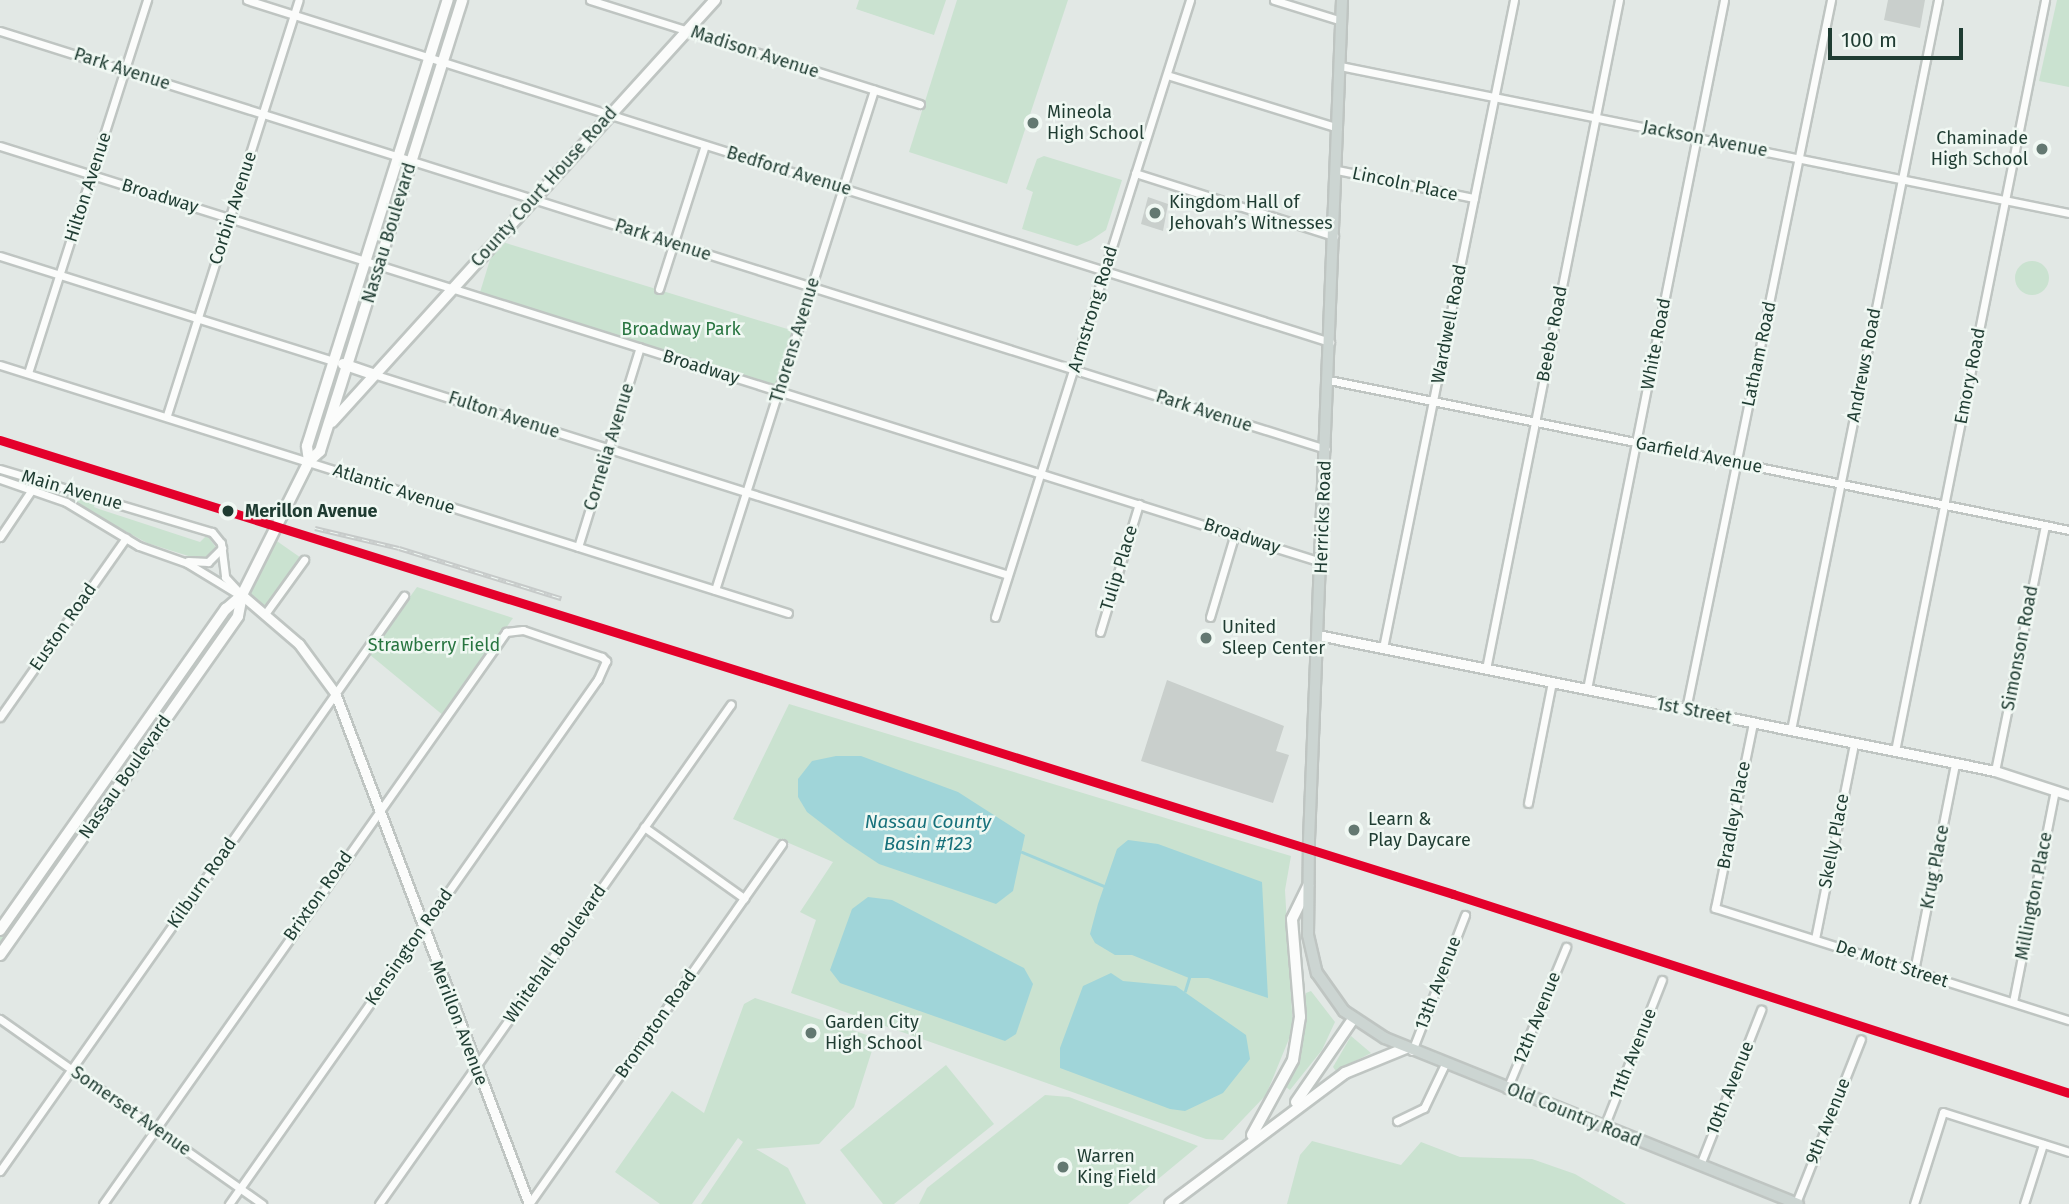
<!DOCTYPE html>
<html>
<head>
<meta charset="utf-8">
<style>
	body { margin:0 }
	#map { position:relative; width:2069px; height:1204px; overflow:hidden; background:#e2e8e5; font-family:"Fira Sans",sans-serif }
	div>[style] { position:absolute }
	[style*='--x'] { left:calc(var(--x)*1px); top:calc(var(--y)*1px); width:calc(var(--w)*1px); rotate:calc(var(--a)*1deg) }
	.green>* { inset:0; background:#cae2d0; transform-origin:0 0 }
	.round { border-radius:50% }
	.water>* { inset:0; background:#a0d5d9 }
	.stream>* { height:2.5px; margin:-1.25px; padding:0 1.25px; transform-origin:1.25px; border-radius:1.25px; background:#a0d5d9 }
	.building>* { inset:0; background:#c9cfcc }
	.roads { filter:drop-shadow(2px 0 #bfc5c2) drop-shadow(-2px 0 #bfc5c2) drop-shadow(0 2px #bfc5c2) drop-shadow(0 -2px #bfc5c2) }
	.minor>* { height:7px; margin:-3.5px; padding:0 3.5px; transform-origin:3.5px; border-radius:3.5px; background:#fbfcfb }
	.tertiary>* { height:9px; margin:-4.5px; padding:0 4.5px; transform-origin:4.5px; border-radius:4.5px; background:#fbfcfb }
	.secondary>* { height:10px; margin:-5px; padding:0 5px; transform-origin:5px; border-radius:5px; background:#fbfcfb }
	.primary>* { height:10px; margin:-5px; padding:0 5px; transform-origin:5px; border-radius:5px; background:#ccd5d2 }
	.rail>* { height:5px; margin-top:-2.5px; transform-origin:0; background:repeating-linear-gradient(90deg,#f0f8f3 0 8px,#c6cac9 0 16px); box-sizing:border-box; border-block:2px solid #c6cac9 }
	.rail-1>* { height:9px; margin:-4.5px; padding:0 4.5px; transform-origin:4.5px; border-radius:4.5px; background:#e4002b }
	.dots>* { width:19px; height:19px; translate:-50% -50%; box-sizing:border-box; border:4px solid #f0f8f3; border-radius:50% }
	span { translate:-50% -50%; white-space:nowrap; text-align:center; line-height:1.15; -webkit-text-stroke:5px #f0f8f3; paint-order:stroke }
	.street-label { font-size:18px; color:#1f3c32 }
	.poi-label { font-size:18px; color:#1f3c32 }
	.left { translate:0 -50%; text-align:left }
	.right { translate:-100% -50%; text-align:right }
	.park-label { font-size:18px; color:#287540 }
	.stop-label { font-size:18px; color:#1f3c32; font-weight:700 }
	.water-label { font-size:19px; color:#17717b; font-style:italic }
	.scale { position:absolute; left:1828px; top:28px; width:135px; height:32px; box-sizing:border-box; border:4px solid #1f3c32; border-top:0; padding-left:9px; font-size:21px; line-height:24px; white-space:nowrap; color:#1f3c32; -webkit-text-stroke:5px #f0f8f3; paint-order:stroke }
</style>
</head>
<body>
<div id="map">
	<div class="green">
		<div style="clip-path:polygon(859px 0,946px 0,934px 35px,856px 9px)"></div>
		<div style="clip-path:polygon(957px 0,1068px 0,1007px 184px,909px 152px)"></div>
		<div style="clip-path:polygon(2057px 0,2069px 0,2069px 87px,2039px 81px)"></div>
		<div style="clip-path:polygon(1044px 156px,1122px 180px,1106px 230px,1091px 240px,1077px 246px,1022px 229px,1033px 192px,1026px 189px,1037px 159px)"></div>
		<div style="left:496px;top:240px;width:315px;height:65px;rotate:17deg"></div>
		<div class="round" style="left:2015px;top:261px;width:34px;height:34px"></div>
		<div style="clip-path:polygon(53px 486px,96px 499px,94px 507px,99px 509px,200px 542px,207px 535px,217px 549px,201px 560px,147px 543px,51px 490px)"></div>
		<div style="clip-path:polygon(271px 537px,304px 560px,265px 614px,242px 595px)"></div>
		<div style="clip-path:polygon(417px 587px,513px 618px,444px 716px,369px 654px)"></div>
		<div style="clip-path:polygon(239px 602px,238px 616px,0 955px,0 932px,217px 622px)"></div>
		<div style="clip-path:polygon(789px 704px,1291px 856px,1285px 890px,1293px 1029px,1266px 1095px,1223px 1140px,1206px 1139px,791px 993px,816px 920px,800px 912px,833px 862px,733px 819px)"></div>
		<div style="clip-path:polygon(1311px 991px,1335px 1022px,1322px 1050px,1290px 1090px,1286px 1087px,1300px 1056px,1306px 993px)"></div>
		<div style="clip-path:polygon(755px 998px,876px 1038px,854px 1107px,819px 1144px,756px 1149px,788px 1168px,806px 1204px,701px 1204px,743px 1142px,738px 1138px,692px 1204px,660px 1204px,615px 1172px,672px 1091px,704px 1113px,744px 1004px)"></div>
		<div style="clip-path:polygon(1351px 1036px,1371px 1053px,1336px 1071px,1333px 1067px)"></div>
		<div style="clip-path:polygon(946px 1065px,994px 1124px,894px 1204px,883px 1204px,840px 1150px)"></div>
		<div style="clip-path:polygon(1045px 1095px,1069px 1097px,1198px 1146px,1128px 1204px,919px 1204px,927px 1188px)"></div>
		<div style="clip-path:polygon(1312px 1141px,1401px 1165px,1421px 1142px,1460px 1157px,1532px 1159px,1575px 1174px,1626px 1204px,1287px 1204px,1300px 1155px)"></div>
	</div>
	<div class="water">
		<div style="clip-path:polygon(836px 756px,861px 756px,958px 792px,1025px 835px,1013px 891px,996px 904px,879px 864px,846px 842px,807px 812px,798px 797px,798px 779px,812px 761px)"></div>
		<div style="clip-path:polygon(1128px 840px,1158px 844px,1262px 882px,1268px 998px,1208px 978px,1189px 978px,1132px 955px,1115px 955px,1095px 943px,1090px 934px,1098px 904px,1117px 849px)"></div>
		<div style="clip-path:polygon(868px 897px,892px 900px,1024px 968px,1033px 984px,1016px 1034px,1005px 1041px,840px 983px,830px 970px,852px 909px)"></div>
		<div style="clip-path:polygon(1111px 973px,1123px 981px,1176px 986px,1246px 1035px,1250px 1059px,1223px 1093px,1185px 1111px,1170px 1109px,1060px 1068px,1060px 1048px,1083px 986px)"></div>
	</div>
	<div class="stream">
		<div style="--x:1022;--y:852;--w:94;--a:22.5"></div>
		<div style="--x:1185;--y:991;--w:14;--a:-73"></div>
	</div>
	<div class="building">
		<div style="clip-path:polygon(1888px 0,1925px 0,1920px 28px,1884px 20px)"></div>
		<div style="clip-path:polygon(1148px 197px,1168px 204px,1163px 231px,1141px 224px)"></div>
		<div style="clip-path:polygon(1167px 680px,1284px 726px,1276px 751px,1289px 755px,1273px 803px,1141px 761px)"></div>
	</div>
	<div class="roads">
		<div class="minor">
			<div style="--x:247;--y:0;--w:1136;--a:17.53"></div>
			<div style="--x:590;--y:0;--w:346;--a:17.5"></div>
			<div style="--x:1274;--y:0;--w:71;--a:17.2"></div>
			<div style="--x:0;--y:31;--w:1390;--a:17.5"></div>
			<div style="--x:1340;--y:66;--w:744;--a:11.4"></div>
			<div style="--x:1167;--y:75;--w:179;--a:17.2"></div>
			<div style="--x:0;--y:146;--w:1385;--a:17.48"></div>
			<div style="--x:1337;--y:170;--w:140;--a:11.6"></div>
			<div style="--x:1135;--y:173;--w:209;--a:17.6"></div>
			<div style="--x:0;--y:256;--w:349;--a:17.5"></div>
			<div style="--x:659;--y:289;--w:151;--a:-72.3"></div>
			<div style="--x:0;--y:365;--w:826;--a:17.47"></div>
			<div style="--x:28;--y:373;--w:392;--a:-72.3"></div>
			<div style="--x:373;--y:374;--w:666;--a:17.56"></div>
			<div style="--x:1329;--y:380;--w:755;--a:11.46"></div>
			<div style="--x:167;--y:415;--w:435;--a:-72.4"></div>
			<div style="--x:0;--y:469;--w:221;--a:16.6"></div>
			<div style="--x:212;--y:532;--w:14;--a:51"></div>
			<div style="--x:221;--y:543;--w:34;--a:83"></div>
			<div style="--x:225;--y:577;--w:25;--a:47"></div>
			<div style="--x:0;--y:479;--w:70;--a:19.2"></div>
			<div style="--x:66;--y:502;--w:85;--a:31.1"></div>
			<div style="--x:139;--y:546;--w:51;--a:19.5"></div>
			<div style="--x:187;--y:563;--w:60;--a:31.3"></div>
			<div style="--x:0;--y:537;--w:63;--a:-56.1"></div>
			<div style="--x:578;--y:547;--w:209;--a:-72.8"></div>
			<div style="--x:188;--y:561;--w:20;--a:3"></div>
			<div style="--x:208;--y:562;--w:20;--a:-45"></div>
			<div style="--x:715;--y:590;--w:525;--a:-72.36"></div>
			<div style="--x:265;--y:614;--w:67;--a:-54.2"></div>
			<div style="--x:995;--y:617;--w:647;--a:-72.46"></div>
			<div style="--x:1210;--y:617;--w:88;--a:-73.4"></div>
			<div style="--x:1100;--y:632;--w:134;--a:-73.1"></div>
			<div style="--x:1383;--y:648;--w:661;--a:-78.57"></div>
			<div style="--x:1486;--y:669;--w:682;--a:-78.76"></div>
			<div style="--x:1587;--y:689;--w:702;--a:-78.75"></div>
			<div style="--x:1686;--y:709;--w:724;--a:-78.44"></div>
			<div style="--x:0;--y:717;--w:219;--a:-54.9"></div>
			<div style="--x:1753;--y:723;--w:189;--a:101.6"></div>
			<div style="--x:1715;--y:908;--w:371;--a:17.6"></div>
			<div style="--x:1791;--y:730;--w:745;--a:-78.61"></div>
			<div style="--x:1895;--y:751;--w:766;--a:-78.7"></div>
			<div style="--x:1995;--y:771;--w:251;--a:-78.5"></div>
			<div style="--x:1528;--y:803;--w:123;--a:-78.8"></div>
			<div style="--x:644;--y:827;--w:123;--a:35.4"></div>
			<div style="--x:1815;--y:939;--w:200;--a:-78.7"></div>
			<div style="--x:1914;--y:971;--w:212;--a:-78.8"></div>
			<div style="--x:2013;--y:1002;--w:216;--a:-78.8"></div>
			<div style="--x:0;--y:1019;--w:321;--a:35.2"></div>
			<div style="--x:1412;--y:1051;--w:146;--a:-68.7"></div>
			<div style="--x:1507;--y:1089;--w:154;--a:-67.4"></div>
			<div style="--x:1397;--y:1121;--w:30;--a:-26"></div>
			<div style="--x:1424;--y:1108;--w:49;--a:-64.5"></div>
			<div style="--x:1604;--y:1127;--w:158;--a:-68.5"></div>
			<div style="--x:1700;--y:1165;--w:167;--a:-68.5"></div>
			<div style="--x:0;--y:1171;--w:703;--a:-54.91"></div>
			<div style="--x:1796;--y:1203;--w:176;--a:-68.4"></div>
			<div style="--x:103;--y:1204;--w:700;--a:-54.83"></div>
			<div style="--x:506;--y:632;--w:17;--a:-7"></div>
			<div style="--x:523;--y:630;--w:83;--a:18.9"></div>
			<div style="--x:602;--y:657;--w:6;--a:45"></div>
			<div style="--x:606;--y:661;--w:20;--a:114"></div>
			<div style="--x:598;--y:679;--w:642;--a:125.1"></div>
			<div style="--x:379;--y:1204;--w:611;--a:-54.85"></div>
			<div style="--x:529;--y:1204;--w:440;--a:-54.9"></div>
			<div style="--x:1914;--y:1204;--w:96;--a:-72.5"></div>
			<div style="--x:1943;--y:1112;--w:132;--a:17.6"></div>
			<div style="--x:2024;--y:1204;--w:63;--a:-72.4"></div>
		</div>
		<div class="tertiary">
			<div style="--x:242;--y:595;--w:75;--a:40.7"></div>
			<div style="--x:299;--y:644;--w:61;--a:53.7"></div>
			<div style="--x:335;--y:693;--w:547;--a:69.21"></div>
			<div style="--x:1318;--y:635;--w:691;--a:11.36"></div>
			<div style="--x:1995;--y:771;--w:78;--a:18"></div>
		</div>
		<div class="secondary">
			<div style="--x:343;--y:364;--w:31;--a:19"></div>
			<div style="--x:332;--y:422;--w:570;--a:-47.77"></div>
			<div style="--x:309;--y:461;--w:15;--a:-98"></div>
			<div style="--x:307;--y:446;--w:468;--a:-72.5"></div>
			<div style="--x:0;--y:930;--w:393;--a:-54.9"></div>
			<div style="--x:226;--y:609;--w:21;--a:-41"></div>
			<div style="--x:242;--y:595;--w:150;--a:-63.4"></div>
			<div style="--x:309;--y:461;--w:15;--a:-42"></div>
			<div style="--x:320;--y:451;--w:473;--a:-72.5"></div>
			<div style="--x:0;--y:955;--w:414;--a:-54.9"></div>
			<div style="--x:238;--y:616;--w:21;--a:-79"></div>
			<div style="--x:1296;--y:1102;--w:101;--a:-55.5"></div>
			<div style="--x:1252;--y:1135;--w:85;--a:-61.3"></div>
			<div style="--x:1293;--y:1060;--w:44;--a:-80.8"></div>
			<div style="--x:1300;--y:1017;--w:98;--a:-94.7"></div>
			<div style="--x:1292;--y:919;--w:37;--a:-64"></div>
			<div style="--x:1170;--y:1204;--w:219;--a:-36.8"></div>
			<div style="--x:1345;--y:1073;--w:66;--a:-22.3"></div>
		</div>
		<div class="primary">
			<div style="--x:1342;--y:0;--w:841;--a:92.25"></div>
			<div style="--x:1309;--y:840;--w:95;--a:90.6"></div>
			<div style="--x:1308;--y:935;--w:39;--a:77"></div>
			<div style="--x:1317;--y:973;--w:47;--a:54.6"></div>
			<div style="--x:1344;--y:1011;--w:49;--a:33.4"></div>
			<div style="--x:1385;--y:1038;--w:445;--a:21.9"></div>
		</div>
	</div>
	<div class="rail">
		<div style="--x:0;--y:440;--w:1522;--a:17.35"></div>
		<div style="--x:1453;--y:894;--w:647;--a:17.9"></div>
		<div style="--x:315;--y:528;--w:86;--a:13.4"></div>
		<div style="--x:399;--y:548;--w:170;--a:17.2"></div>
	</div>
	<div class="rail-1">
		<div style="--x:0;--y:440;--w:1522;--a:17.35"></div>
		<div style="--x:1453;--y:894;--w:647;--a:17.9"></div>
	</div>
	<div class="dots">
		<div style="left:1033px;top:123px;background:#637871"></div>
		<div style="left:2042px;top:149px;background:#637871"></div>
		<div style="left:1155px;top:213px;background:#637871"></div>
		<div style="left:228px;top:511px;background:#1f3c32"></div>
		<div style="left:1206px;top:638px;background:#637871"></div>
		<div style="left:1354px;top:830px;background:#637871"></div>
		<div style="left:811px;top:1033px;background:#637871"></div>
		<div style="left:1063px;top:1167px;background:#637871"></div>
	</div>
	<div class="street-label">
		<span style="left:755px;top:52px;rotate:18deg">Madison Avenue</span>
		<span style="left:122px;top:69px;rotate:18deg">Park Avenue</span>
		<span style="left:1705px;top:139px;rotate:11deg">Jackson Avenue</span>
		<span style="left:789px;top:171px;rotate:17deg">Bedford Avenue</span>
		<span style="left:1405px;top:184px;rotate:12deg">Lincoln Place</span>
		<span style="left:88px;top:187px;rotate:-72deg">Hilton Avenue</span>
		<span style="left:544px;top:187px;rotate:-48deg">County Court House Road</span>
		<span style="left:160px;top:196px;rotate:17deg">Broadway</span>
		<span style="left:233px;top:208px;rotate:-72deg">Corbin Avenue</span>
		<span style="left:389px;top:233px;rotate:-73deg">Nassau Boulevard</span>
		<span style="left:663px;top:240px;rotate:18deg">Park Avenue</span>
		<span style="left:1093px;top:309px;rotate:-73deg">Armstrong Road</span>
		<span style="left:1449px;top:324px;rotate:-79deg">Wardwell Road</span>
		<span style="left:1552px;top:334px;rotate:-79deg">Beebe Road</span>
		<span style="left:795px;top:340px;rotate:-73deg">Thorens Avenue</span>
		<span style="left:1656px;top:344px;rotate:-79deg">White Road</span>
		<span style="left:1759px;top:354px;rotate:-78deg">Latham Road</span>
		<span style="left:1864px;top:365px;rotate:-79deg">Andrews Road</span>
		<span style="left:701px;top:367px;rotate:17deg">Broadway</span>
		<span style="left:1970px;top:376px;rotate:-79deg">Emory Road</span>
		<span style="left:1204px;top:411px;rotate:18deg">Park Avenue</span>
		<span style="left:504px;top:415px;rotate:18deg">Fulton Avenue</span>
		<span style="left:609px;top:447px;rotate:-73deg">Cornelia Avenue</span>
		<span style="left:1699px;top:455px;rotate:11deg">Garfield Avenue</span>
		<span style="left:394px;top:489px;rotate:18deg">Atlantic Avenue</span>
		<span style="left:72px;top:490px;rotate:16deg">Main Avenue</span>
		<span style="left:1323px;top:517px;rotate:-88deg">Herricks Road</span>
		<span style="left:1242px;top:536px;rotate:18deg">Broadway</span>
		<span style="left:1119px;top:568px;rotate:-73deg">Tulip Place</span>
		<span style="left:63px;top:627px;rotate:-55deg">Euston Road</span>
		<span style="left:2020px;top:648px;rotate:-79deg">Simonson Road</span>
		<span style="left:1694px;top:711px;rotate:11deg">1st Street</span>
		<span style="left:125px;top:777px;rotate:-55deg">Nassau Boulevard</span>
		<span style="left:1734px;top:815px;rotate:-79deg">Bradley Place</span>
		<span style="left:1834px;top:841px;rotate:-79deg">Skelly Place</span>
		<span style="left:1935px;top:867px;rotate:-79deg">Krug Place</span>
		<span style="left:202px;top:883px;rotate:-55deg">Kilburn Road</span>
		<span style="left:318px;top:896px;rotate:-55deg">Brixton Road</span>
		<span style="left:2034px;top:896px;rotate:-79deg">Millington Place</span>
		<span style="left:409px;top:947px;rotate:-55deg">Kensington Road</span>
		<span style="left:555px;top:954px;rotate:-55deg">Whitehall Boulevard</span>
		<span style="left:1892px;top:964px;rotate:18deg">De Mott Street</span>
		<span style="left:1438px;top:983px;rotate:-69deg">13th Avenue</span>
		<span style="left:1537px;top:1018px;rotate:-68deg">12th Avenue</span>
		<span style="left:459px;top:1023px;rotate:69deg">Merillon Avenue</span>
		<span style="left:656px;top:1024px;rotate:-55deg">Brompton Road</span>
		<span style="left:1633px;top:1054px;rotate:-68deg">11th Avenue</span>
		<span style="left:1730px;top:1088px;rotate:-68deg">10th Avenue</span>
		<span style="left:131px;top:1111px;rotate:35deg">Somerset Avenue</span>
		<span style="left:1574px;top:1115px;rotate:22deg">Old Country Road</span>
		<span style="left:1828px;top:1121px;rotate:-68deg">9th Avenue</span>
	</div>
	<div class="poi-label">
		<span class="left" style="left:1047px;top:123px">Mineola<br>High School</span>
		<span class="right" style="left:2028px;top:149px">Chaminade<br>High School</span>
		<span class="left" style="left:1169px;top:213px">Kingdom Hall of<br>Jehovah’s Witnesses</span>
		<span class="left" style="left:1222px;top:638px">United<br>Sleep Center</span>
		<span class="left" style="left:1368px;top:830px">Learn &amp;<br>Play Daycare</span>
		<span class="left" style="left:825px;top:1033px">Garden City<br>High School</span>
		<span class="left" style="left:1077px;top:1167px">Warren<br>King Field</span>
	</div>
	<div class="park-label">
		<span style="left:681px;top:329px">Broadway Park</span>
		<span style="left:434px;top:645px">Strawberry Field</span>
	</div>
	<div class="stop-label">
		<span class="left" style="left:245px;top:511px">Merillon Avenue</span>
	</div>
	<div class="water-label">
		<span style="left:928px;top:833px">Nassau County<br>Basin #123</span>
	</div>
	<div class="scale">100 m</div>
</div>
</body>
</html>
